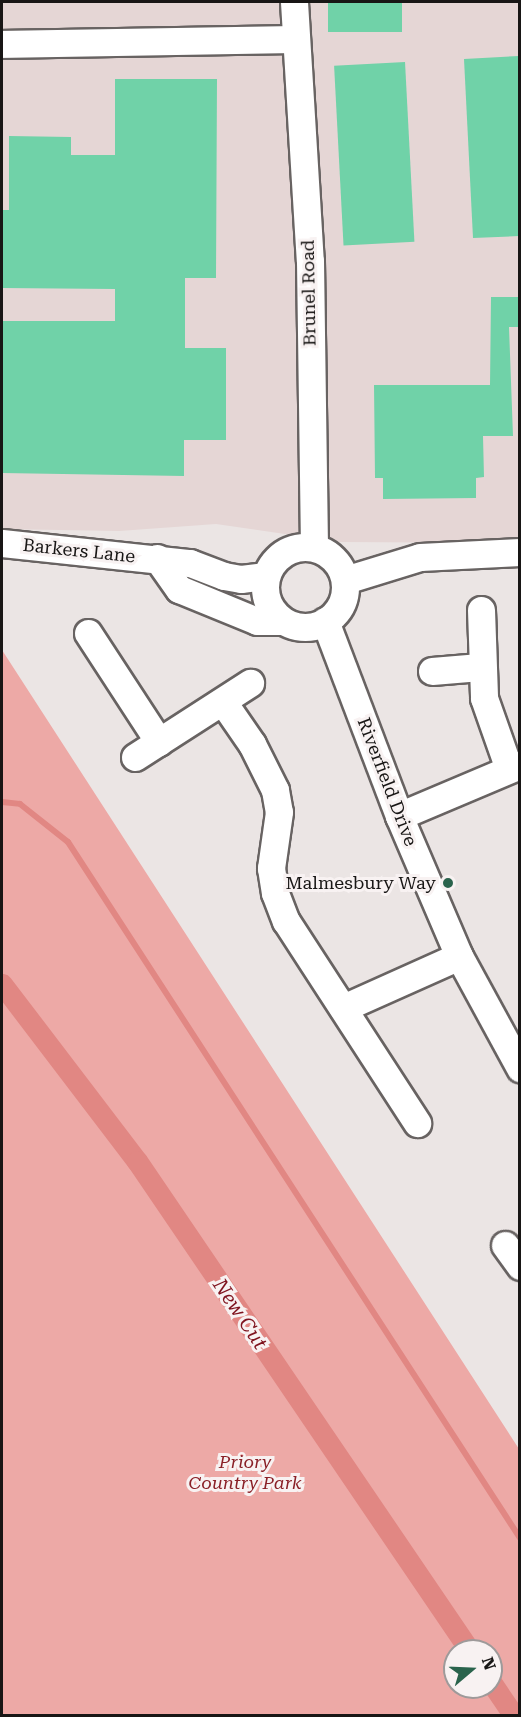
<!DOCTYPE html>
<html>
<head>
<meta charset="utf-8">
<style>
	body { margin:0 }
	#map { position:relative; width:521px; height:1717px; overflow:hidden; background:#ebe5e4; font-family:"Roboto Serif",serif }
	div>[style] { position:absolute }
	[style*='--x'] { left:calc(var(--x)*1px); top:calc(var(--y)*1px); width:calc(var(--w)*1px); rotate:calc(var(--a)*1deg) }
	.built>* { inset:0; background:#e5d6d5 }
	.green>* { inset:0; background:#eda9a6 }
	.stream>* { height:6px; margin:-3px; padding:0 3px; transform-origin:3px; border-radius:3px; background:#e18783 }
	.canal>* { height:21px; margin:-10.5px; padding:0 10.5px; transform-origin:10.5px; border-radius:10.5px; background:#e18783 }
	.building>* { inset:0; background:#70d2a8; transform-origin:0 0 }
	.roads { filter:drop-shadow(2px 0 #686362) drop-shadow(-2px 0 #686362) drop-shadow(0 2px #686362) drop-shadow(0 -2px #686362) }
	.minor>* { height:27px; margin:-13.5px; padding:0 13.5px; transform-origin:13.5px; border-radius:13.5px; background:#fff }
	.minor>.ring { margin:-13.5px; padding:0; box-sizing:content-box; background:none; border:27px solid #fff; border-radius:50% }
	.dots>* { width:16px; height:16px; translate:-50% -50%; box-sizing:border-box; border:3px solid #f8f2f2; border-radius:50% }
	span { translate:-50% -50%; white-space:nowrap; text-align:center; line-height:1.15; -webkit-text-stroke:6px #f8f2f2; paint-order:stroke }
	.street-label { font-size:18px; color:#181615 }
	.poi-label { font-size:18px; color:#181615 }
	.right { translate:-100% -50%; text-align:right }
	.park-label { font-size:18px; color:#8a2027; font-style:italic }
	.water-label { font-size:20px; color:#7f131e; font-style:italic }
	.frame { position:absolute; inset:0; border:3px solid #181615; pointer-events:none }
	.north { position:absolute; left:443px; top:1639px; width:60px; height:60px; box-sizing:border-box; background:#f8f2f2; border:2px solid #9e9a9a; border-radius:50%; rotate:71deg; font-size:16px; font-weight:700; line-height:24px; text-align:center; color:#181615 }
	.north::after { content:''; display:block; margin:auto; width:21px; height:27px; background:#2a634c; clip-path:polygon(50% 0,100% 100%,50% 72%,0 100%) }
</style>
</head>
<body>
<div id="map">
	<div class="built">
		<div style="clip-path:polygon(2px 2px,519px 2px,519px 543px,340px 542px,216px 524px,119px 531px,2px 529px)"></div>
	</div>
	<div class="green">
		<div style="clip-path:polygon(evenodd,2px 650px,519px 1449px,519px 1715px,2px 1715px,2px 650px,455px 1651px,491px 1651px,491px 1687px,455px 1687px,455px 1651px)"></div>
	</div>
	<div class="stream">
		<div style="--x:2;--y:802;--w:18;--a:6"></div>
		<div style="--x:20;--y:804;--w:61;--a:38.4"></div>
		<div style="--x:68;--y:842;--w:830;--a:57"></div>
	</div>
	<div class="canal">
		<div style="--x:2;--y:984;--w:223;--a:52.7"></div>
		<div style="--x:137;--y:1161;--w:592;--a:55.8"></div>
		<div style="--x:491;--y:1682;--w:41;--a:55.9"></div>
	</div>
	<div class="building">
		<div style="left:328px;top:2px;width:74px;height:30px"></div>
		<div style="clip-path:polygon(519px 56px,519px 236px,473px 238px,464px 59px)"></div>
		<div style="left:405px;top:62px;width:180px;height:71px;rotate:87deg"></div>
		<div style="clip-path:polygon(115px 79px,217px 79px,216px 278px,185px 278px,185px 348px,226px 348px,226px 440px,184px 440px,184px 476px,2px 473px,2px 321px,115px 321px,115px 289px,2px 288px,2px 210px,9px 210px,9px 136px,71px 137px,71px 155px,115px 155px)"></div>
		<div style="clip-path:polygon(491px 297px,519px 297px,519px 327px,509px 327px,513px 436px,483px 436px,484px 477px,476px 478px,476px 498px,383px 499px,383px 478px,375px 478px,374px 385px,490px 385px)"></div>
	</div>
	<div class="roads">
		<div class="minor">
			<div style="--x:294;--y:2;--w:259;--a:86.5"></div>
			<div style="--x:310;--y:261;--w:286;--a:89.2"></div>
			<div style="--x:2;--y:44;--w:294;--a:-1"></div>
			<div style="--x:2;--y:543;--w:189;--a:6.1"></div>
			<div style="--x:190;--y:563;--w:36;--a:21"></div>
			<div style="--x:224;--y:576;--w:17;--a:10"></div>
			<div style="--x:241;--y:579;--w:25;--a:-7"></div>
			<div class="ring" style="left:265px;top:547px;width:53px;height:53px"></div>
			<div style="--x:157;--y:558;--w:38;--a:55"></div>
			<div style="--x:179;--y:589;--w:84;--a:22.3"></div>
			<div style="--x:257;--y:621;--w:26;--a:0"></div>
			<div style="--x:345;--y:580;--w:78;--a:-17"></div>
			<div style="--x:420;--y:557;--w:100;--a:-2.9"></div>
			<div style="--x:481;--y:610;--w:88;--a:88"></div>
			<div style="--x:484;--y:698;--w:75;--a:70.6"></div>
			<div style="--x:325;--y:621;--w:209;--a:69.2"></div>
			<div style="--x:399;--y:816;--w:152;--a:66.8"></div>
			<div style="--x:459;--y:956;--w:128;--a:61.4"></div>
			<div style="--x:88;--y:633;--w:130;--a:56.9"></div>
			<div style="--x:432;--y:671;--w:48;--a:-4.8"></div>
			<div style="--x:223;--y:702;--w:51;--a:55.4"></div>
			<div style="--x:252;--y:744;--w:51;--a:63.4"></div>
			<div style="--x:275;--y:790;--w:22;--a:80"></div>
			<div style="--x:279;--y:812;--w:57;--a:98.1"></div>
			<div style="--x:271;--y:868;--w:25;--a:81"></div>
			<div style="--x:275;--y:893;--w:30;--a:69"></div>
			<div style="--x:286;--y:921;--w:241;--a:57"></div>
			<div style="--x:135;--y:757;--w:137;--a:-32.8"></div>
			<div style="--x:399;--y:816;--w:131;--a:-22.9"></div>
			<div style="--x:343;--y:1008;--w:127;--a:-24.1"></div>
			<div style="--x:505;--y:1245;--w:26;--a:54"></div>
		</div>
	</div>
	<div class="dots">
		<div style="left:448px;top:883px;background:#2a634c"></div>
	</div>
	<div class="street-label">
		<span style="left:309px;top:293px;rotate:-91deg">Brunel Road</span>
		<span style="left:79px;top:551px;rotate:6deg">Barkers Lane</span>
		<span style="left:387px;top:782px;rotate:69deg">Riverfield Drive</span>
	</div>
	<div class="poi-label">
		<span class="right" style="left:436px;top:883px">Malmesbury Way</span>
	</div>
	<div class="park-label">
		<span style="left:245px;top:1473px">Priory<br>Country Park</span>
	</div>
	<div class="water-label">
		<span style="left:240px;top:1314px;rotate:56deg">New Cut</span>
	</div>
	<div class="frame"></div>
	<div class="north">N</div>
</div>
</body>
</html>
